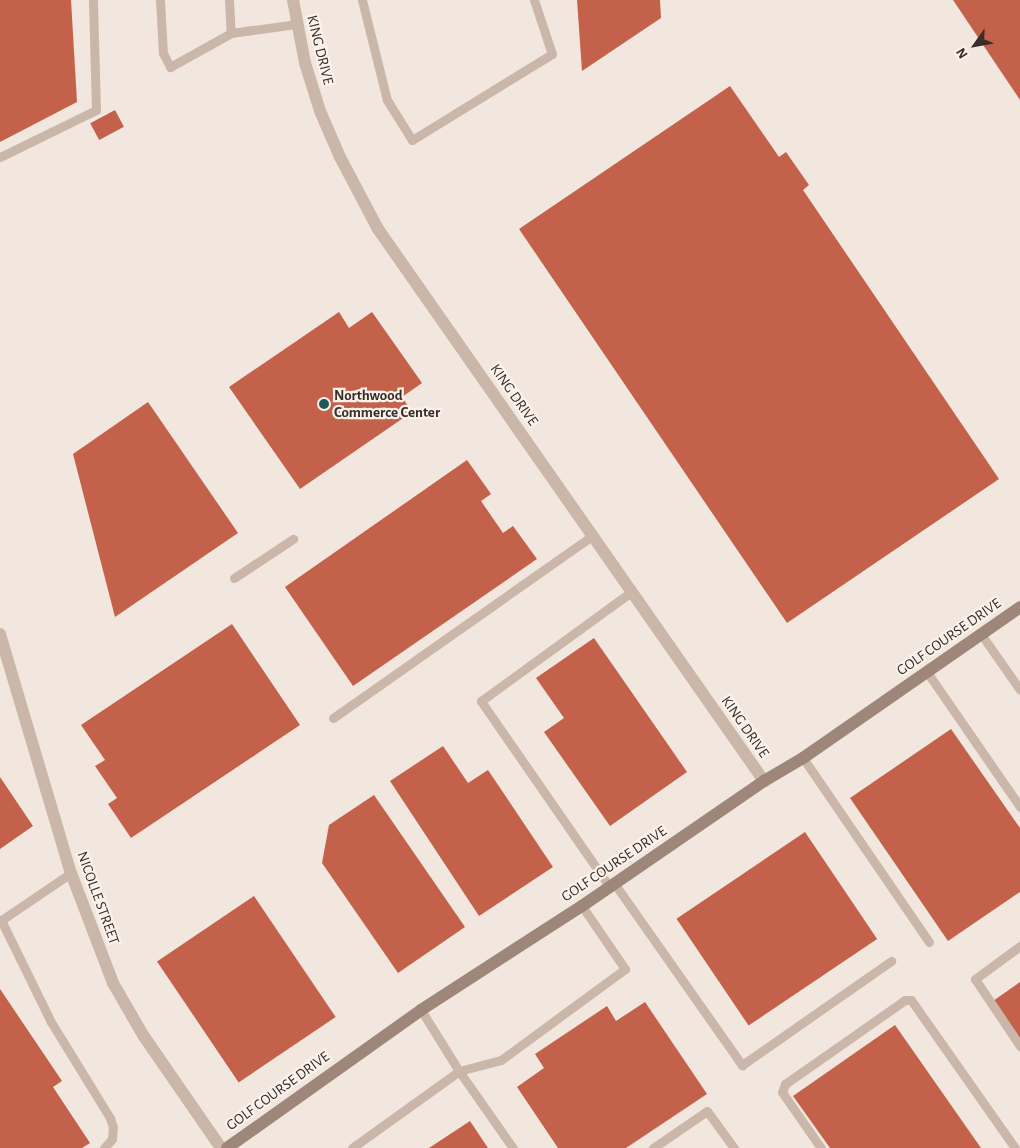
<!DOCTYPE html>
<html>
<head>
<meta charset="utf-8">
<style>
	body { margin:0 }
	#map { position:relative; width:1020px; height:1148px; overflow:hidden; background:#f2e7de; font-family:"Alegreya Sans",sans-serif }
	div>[style] { position:absolute }
	[style*='--x'] { left:calc(var(--x)*1px); top:calc(var(--y)*1px); width:calc(var(--w)*1px); rotate:calc(var(--a)*1deg) }
	.building>* { inset:0; background:#c3614b; transform-origin:0 0 }
	.lane>* { height:9px; margin:-4.5px; padding:0 4.5px; transform-origin:4.5px; border-radius:4.5px; background:#cab7aa }
	.street>* { height:12px; margin:-6px; padding:0 6px; transform-origin:6px; border-radius:6px; background:#cab7aa }
	.secondary>* { height:12px; margin:-6px; padding:0 6px; transform-origin:6px; border-radius:6px; background:#9e867b }
	.dots>* { width:14px; height:14px; translate:-50% -50%; box-sizing:border-box; border:2px solid #faf2eb; border-radius:50% }
	span { translate:-50% -50%; white-space:nowrap; text-align:center; line-height:1.15; -webkit-text-stroke:4.5px #faf2eb; paint-order:stroke }
	.street-label { font-size:15px; color:#382d29 }
	.poi-label { font-size:15px; color:#382d29; font-weight:700 }
	.left { translate:0 -50%; text-align:left }
	.north { position:absolute; left:950px; top:20px; width:50px; height:50px; -webkit-text-stroke:4px #faf2eb; paint-order:stroke; rotate:238deg; font-size:14px; font-weight:700; line-height:20px; text-align:center; color:#382d29 }
	.north::after { content:''; display:block; margin:auto; width:18px; height:22px; background:#382d29; clip-path:polygon(50% 0,100% 100%,50% 72%,0 100%) }
</style>
</head>
<body>
<div id="map">
	<div class="building">
		<div style="clip-path:polygon(0 0,71px 0,77px 102px,0 142px)"></div>
		<div style="clip-path:polygon(577px 0,660px 0,661px 18px,582px 71px)"></div>
		<div style="clip-path:polygon(953px 0,1020px 0,1020px 100px)"></div>
		<div style="clip-path:polygon(730px 86px,779px 157px,786px 152px,809px 185px,803px 190px,999px 479px,787px 623px,519px 229px)"></div>
		<div style="left:115px;top:110px;width:19px;height:28px;rotate:62deg"></div>
		<div style="clip-path:polygon(339px 312px,349px 328px,372px 312px,422px 383px,402px 397px,412px 412px,300px 489px,229px 387px)"></div>
		<div style="clip-path:polygon(148px 402px,238px 533px,115px 617px,73px 454px)"></div>
		<div style="clip-path:polygon(467px 460px,491px 494px,481px 501px,503px 533px,513px 526px,537px 559px,353px 686px,285px 587px)"></div>
		<div style="clip-path:polygon(232px 624px,300px 725px,131px 838px,108px 804px,117px 798px,95px 766px,105px 760px,81px 725px)"></div>
		<div style="clip-path:polygon(594px 638px,687px 772px,610px 826px,544px 732px,564px 718px,536px 678px)"></div>
		<div style="clip-path:polygon(951px 729px,1020px 828px,1020px 892px,948px 941px,850px 798px)"></div>
		<div style="clip-path:polygon(443px 746px,468px 783px,488px 770px,553px 867px,479px 916px,390px 781px)"></div>
		<div style="clip-path:polygon(0 777px,33px 826px,0 849px)"></div>
		<div style="clip-path:polygon(374px 795px,465px 927px,398px 973px,322px 863px,329px 825px)"></div>
		<div style="left:805px;top:832px;width:129px;height:155px;rotate:56deg"></div>
		<div style="left:254px;top:896px;width:146px;height:117px;rotate:56deg"></div>
		<div style="clip-path:polygon(1020px 982px,1020px 1042px,993px 1001px)"></div>
		<div style="clip-path:polygon(0 989px,62px 1081px,53px 1087px,90px 1143px,82px 1148px,0 1148px)"></div>
		<div style="clip-path:polygon(645px 1002px,707px 1094px,626px 1148px,558px 1148px,517px 1087px,544px 1068px,535px 1054px,607px 1006px,616px 1021px)"></div>
		<div style="clip-path:polygon(895px 1025px,981px 1148px,830px 1148px,793px 1096px)"></div>
		<div style="clip-path:polygon(470px 1121px,488px 1148px,429px 1148px)"></div>
	</div>
	<div class="lane">
		<div style="--x:160;--y:0;--w:53;--a:86.8"></div>
		<div style="--x:163;--y:53;--w:16;--a:63"></div>
		<div style="--x:170;--y:67;--w:70;--a:-29.1"></div>
		<div style="--x:231;--y:33;--w:67;--a:-7.8"></div>
		<div style="--x:229;--y:0;--w:33;--a:87"></div>
		<div style="--x:362;--y:0;--w:103;--a:76"></div>
		<div style="--x:387;--y:100;--w:47;--a:58"></div>
		<div style="--x:412;--y:140;--w:164;--a:-31.6"></div>
		<div style="--x:552;--y:54;--w:57;--a:-108.4"></div>
		<div style="--x:0;--y:157;--w:107;--a:-26.1"></div>
		<div style="--x:96;--y:110;--w:110;--a:-91.6"></div>
		<div style="--x:234;--y:578;--w:71;--a:-33.5"></div>
		<div style="--x:981;--y:634;--w:68;--a:55.1"></div>
		<div style="--x:927;--y:672;--w:164;--a:55.4"></div>
		<div style="--x:333;--y:718;--w:318;--a:-35.1"></div>
		<div style="--x:803;--y:758;--w:223;--a:55.6"></div>
		<div style="--x:614;--y:883;--w:223;--a:54.9"></div>
		<div style="--x:742;--y:1065;--w:182;--a:-34.9"></div>
		<div style="--x:609;--y:886;--w:225;--a:-124.7"></div>
		<div style="--x:481;--y:701;--w:185;--a:-36"></div>
		<div style="--x:1;--y:920;--w:114;--a:63.9"></div>
		<div style="--x:51;--y:1022;--w:113;--a:58.4"></div>
		<div style="--x:110;--y:1118;--w:9;--a:72"></div>
		<div style="--x:113;--y:1127;--w:12;--a:95"></div>
		<div style="--x:112;--y:1139;--w:12;--a:132"></div>
		<div style="--x:0;--y:921;--w:86;--a:-34.1"></div>
		<div style="--x:1020;--y:946;--w:56;--a:143.7"></div>
		<div style="--x:975;--y:979;--w:81;--a:56.1"></div>
		<div style="--x:421;--y:1010;--w:72;--a:58.1"></div>
		<div style="--x:459;--y:1071;--w:43;--a:-14.7"></div>
		<div style="--x:501;--y:1060;--w:154;--a:-36.3"></div>
		<div style="--x:625;--y:969;--w:76;--a:-124.3"></div>
		<div style="--x:352;--y:1148;--w:132;--a:-35.7"></div>
		<div style="--x:459;--y:1071;--w:94;--a:55"></div>
		<div style="--x:653;--y:1148;--w:65;--a:-34.4"></div>
		<div style="--x:707;--y:1111;--w:46;--a:53.9"></div>
		<div style="--x:821;--y:1148;--w:68;--a:-124.9"></div>
		<div style="--x:782;--y:1092;--w:9;--a:-69"></div>
		<div style="--x:785;--y:1084;--w:146;--a:-35"></div>
		<div style="--x:905;--y:1000;--w:6;--a:0"></div>
		<div style="--x:911;--y:1000;--w:181;--a:54.9"></div>
	</div>
	<div class="street">
		<div style="--x:293;--y:0;--w:64;--a:79.2"></div>
		<div style="--x:305;--y:63;--w:50;--a:72.6"></div>
		<div style="--x:320;--y:111;--w:50;--a:66.5"></div>
		<div style="--x:340;--y:157;--w:81;--a:62.2"></div>
		<div style="--x:378;--y:229;--w:674;--a:55.04"></div>
		<div style="--x:0;--y:634;--w:249;--a:73.5"></div>
		<div style="--x:71;--y:873;--w:118;--a:69.1"></div>
		<div style="--x:113;--y:983;--w:60;--a:60"></div>
		<div style="--x:143;--y:1035;--w:137;--a:55.4"></div>
	</div>
	<div class="secondary">
		<div style="--x:227;--y:1148;--w:238;--a:-35.4"></div>
		<div style="--x:421;--y:1010;--w:192;--a:-32.9"></div>
		<div style="--x:582;--y:906;--w:221;--a:-34.5"></div>
		<div style="--x:764;--y:781;--w:45;--a:-30.5"></div>
		<div style="--x:803;--y:758;--w:264;--a:-34.8"></div>
	</div>
	<div class="dots">
		<div style="left:324px;top:404px;background:#205858"></div>
	</div>
	<div class="street-label">
		<span style="left:320px;top:50px;rotate:76deg">KING DRIVE</span>
		<span style="left:514px;top:395px;rotate:55deg">KING DRIVE</span>
		<span style="left:949px;top:637px;rotate:-35deg">GOLF COURSE DRIVE</span>
		<span style="left:745px;top:727px;rotate:55deg">KING DRIVE</span>
		<span style="left:614px;top:864px;rotate:-34deg">GOLF COURSE DRIVE</span>
		<span style="left:98px;top:898px;rotate:70deg">NICOLLE STREET</span>
		<span style="left:278px;top:1091px;rotate:-36deg">GOLF COURSE DRIVE</span>
	</div>
	<div class="poi-label">
		<span class="left" style="left:334px;top:404px">Northwood<br>Commerce Center</span>
	</div>
	<div class="north">N</div>
</div>
</body>
</html>
